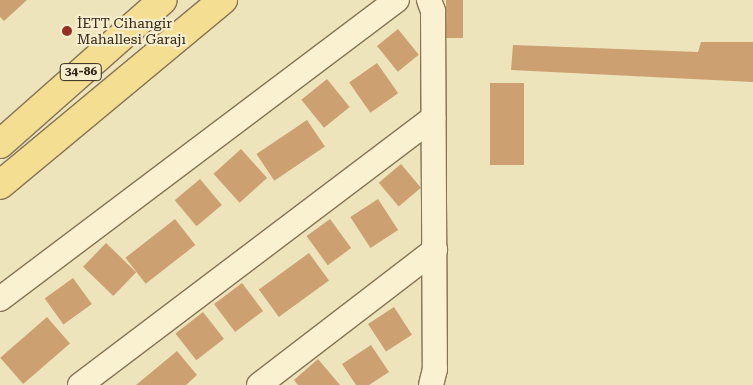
<!DOCTYPE html>
<html>
<head>
<meta charset="utf-8">
<style>
	body { margin:0 }
	#map { position:relative; width:753px; height:385px; overflow:hidden; background:#eee4bc; font-family:"Roboto Serif",serif }
	div>[style] { position:absolute }
	[style*='--x'] { left:calc(var(--x)*1px); top:calc(var(--y)*1px); width:calc(var(--w)*1px); rotate:calc(var(--a)*1deg) }
	.building>* { inset:0; background:#cda071; transform-origin:0 0 }
	.roads { filter:drop-shadow(1px 0 #867456) drop-shadow(-1px 0 #867456) drop-shadow(0 1px #867456) drop-shadow(0 -1px #867456) }
	.minor>* { height:24px; margin:-12px; padding:0 12px; transform-origin:12px; border-radius:12px; background:#f9f1cf }
	.major>* { height:28px; margin:-14px; padding:0 14px; transform-origin:14px; border-radius:14px; background:#f3de92 }
	.dots>* { width:14px; height:14px; translate:-50% -50%; box-sizing:border-box; border:2px solid #f5edcc; border-radius:50% }
	span { translate:-50% -50%; white-space:nowrap; text-align:center; line-height:1.15; -webkit-text-stroke:4.5px #f5edcc; paint-order:stroke }
	.shield-label span { padding:1px 4px; background:#f5edcc; border:1px solid; border-radius:4px; -webkit-text-stroke-width:0 }
	.shield-label { font-size:12px; color:#352a1b; font-weight:700 }
	.poi-label { font-size:14px; color:#352a1b }
	.left { translate:0 -50%; text-align:left }
</style>
</head>
<body>
<div id="map">
	<div class="building">
		<div style="clip-path:polygon(0 0,27px 0,4px 21px,0 17px)"></div>
		<div style="left:446px;top:0;width:17px;height:38px"></div>
		<div style="left:398px;top:29px;width:33px;height:27px;rotate:51deg"></div>
		<div style="clip-path:polygon(701px 42px,753px 42px,753px 82px,511px 70px,513px 45px,698px 52px)"></div>
		<div style="left:377px;top:63px;width:37px;height:34px;rotate:55deg"></div>
		<div style="left:327px;top:79px;width:36px;height:33px;rotate:51deg"></div>
		<div style="left:490px;top:83px;width:34px;height:82px"></div>
		<div style="left:307px;top:120px;width:32px;height:61px;rotate:56deg"></div>
		<div style="left:241px;top:149px;width:39px;height:37px;rotate:48deg"></div>
		<div style="left:401px;top:164px;width:31px;height:29px;rotate:50deg"></div>
		<div style="left:200px;top:179px;width:34px;height:33px;rotate:50deg"></div>
		<div style="left:378px;top:199px;width:37px;height:33px;rotate:57deg"></div>
		<div style="left:175px;top:219px;width:33px;height:63px;rotate:52deg"></div>
		<div style="left:330px;top:219px;width:36px;height:29px;rotate:54deg"></div>
		<div style="left:106px;top:243px;width:42px;height:33px;rotate:44deg"></div>
		<div style="left:309px;top:253px;width:34px;height:62px;rotate:54deg"></div>
		<div style="left:73px;top:278px;width:32px;height:35px;rotate:54deg"></div>
		<div style="left:242px;top:283px;width:35px;height:35px;rotate:53deg"></div>
		<div style="left:394px;top:307px;width:33px;height:31px;rotate:57deg"></div>
		<div style="left:203px;top:312px;width:34px;height:35px;rotate:52deg"></div>
		<div style="left:47px;top:317px;width:35px;height:62px;rotate:49deg"></div>
		<div style="clip-path:polygon(371px 345px,389px 372px,369px 385px,356px 385px,342px 364px)"></div>
		<div style="clip-path:polygon(177px 351px,197px 375px,186px 385px,136px 385px)"></div>
		<div style="clip-path:polygon(318px 359px,340px 385px,298px 385px,294px 380px)"></div>
	</div>
	<div class="roads">
		<div class="minor">
			<div style="--x:429;--y:0;--w:12;--a:70"></div>
			<div style="--x:433;--y:11;--w:358;--a:89.7"></div>
			<div style="--x:435;--y:369;--w:16;--a:104"></div>
			<div style="--x:0;--y:299;--w:497;--a:-37"></div>
			<div style="--x:80;--y:385;--w:443;--a:-37.1"></div>
			<div style="--x:259;--y:385;--w:222;--a:-37.5"></div>
		</div>
		<div class="major">
			<div style="--x:0;--y:144;--w:217;--a:-41.5"></div>
			<div style="--x:0;--y:185;--w:290;--a:-39.7"></div>
		</div>
	</div>
	<div class="dots">
		<div style="left:67px;top:31px;background:#952f25"></div>
	</div>
	<div class="shield-label">
		<span style="left:81px;top:72px">34-86</span>
	</div>
	<div class="poi-label">
		<span class="left" style="left:77px;top:31px">İETT Cihangir<br>Mahallesi Garajı</span>
	</div>
</div>
</body>
</html>
